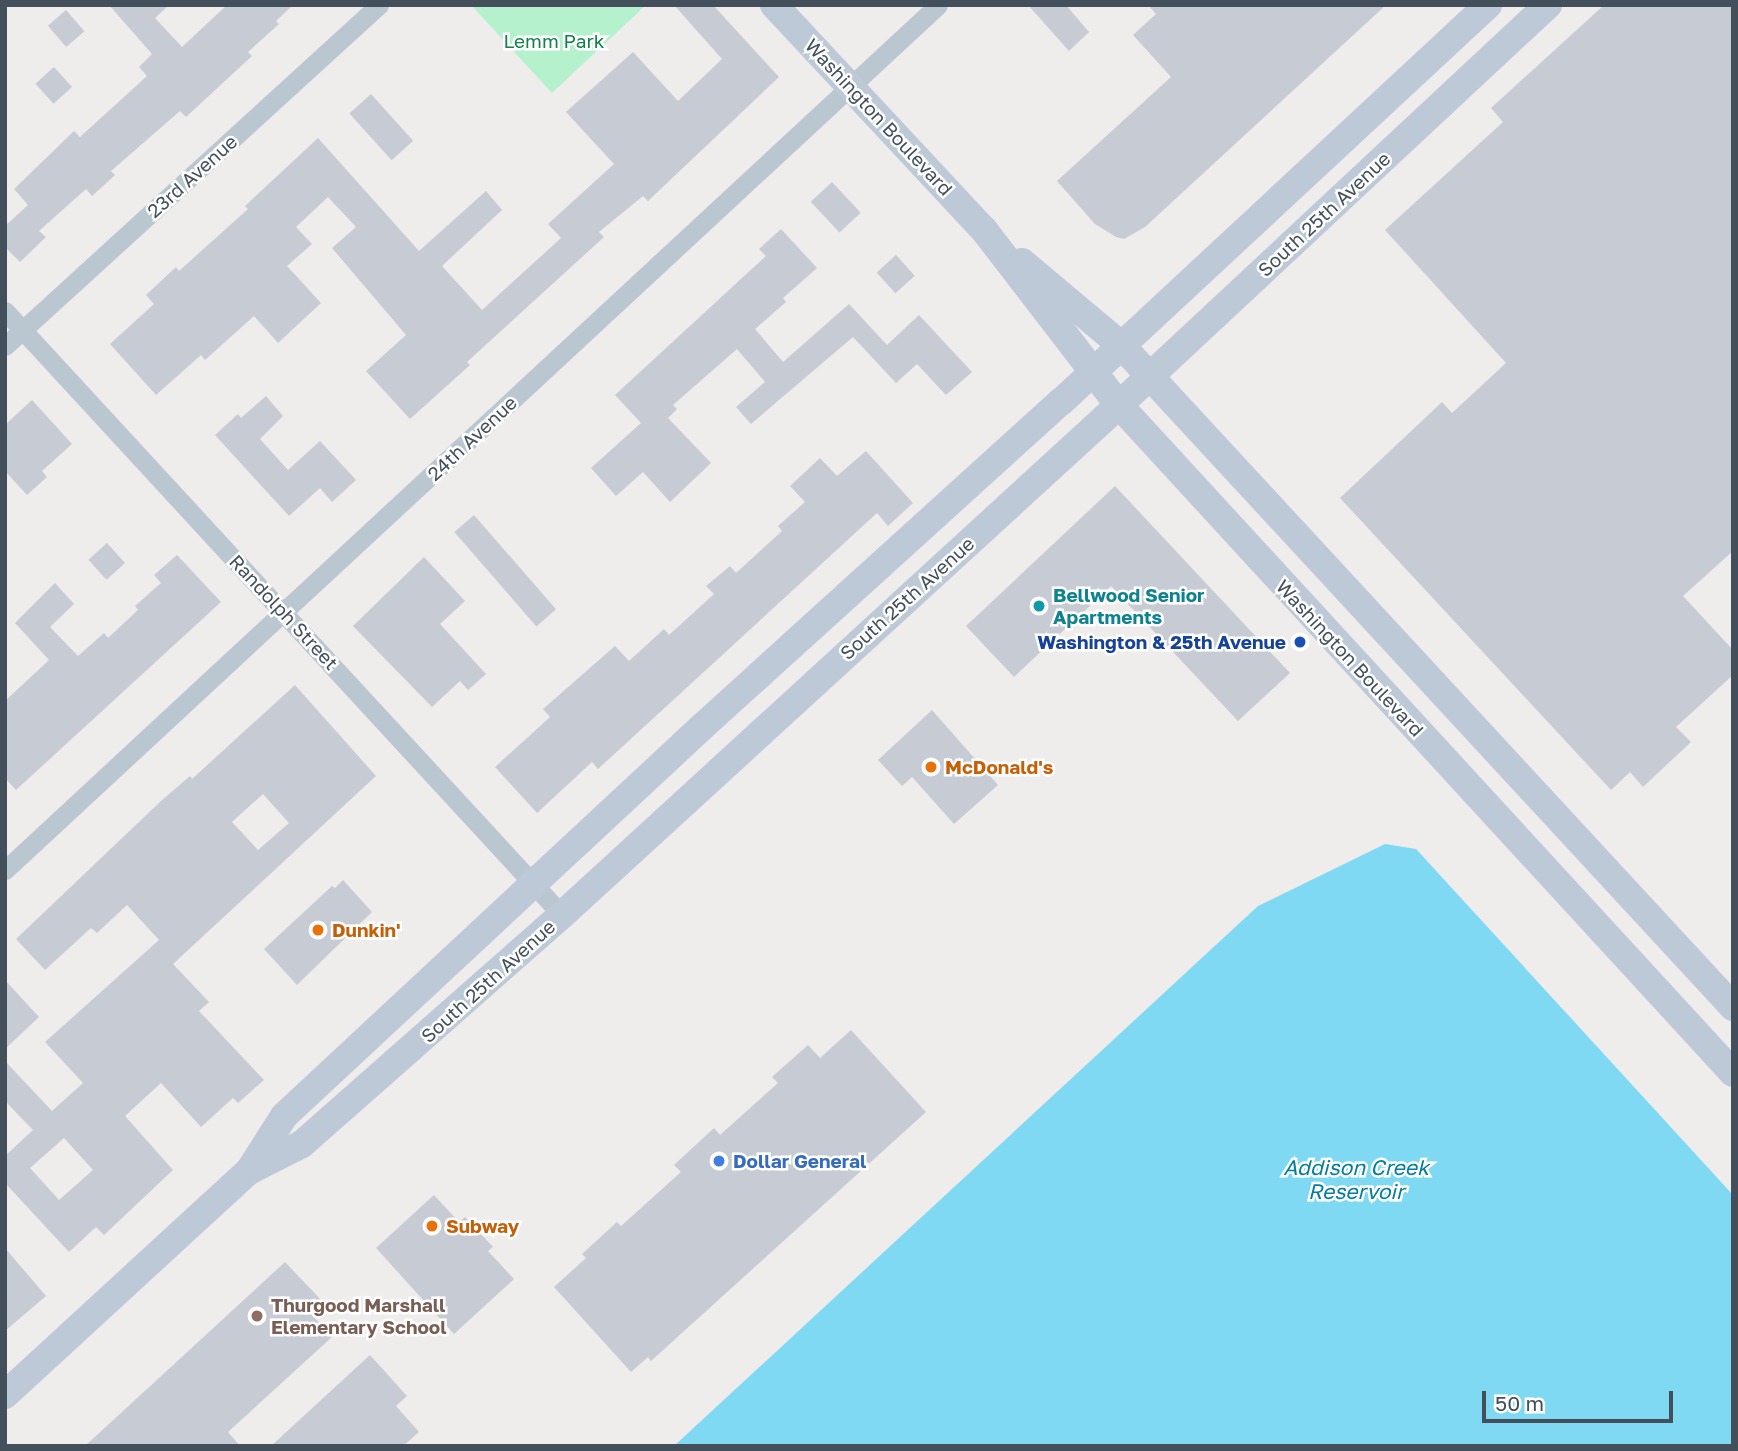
<!DOCTYPE html>
<html>
<head>
<meta charset="utf-8">
<style>
	body { margin:0 }
	#map { position:relative; width:1738px; height:1451px; overflow:hidden; background:#efecec; font-family:"Golos Text",sans-serif }
	div>[style] { position:absolute }
	[style*='--x'] { left:calc(var(--x)*1px); top:calc(var(--y)*1px); width:calc(var(--w)*1px); rotate:calc(var(--a)*1deg) }
	.green>* { inset:0; background:#b6f1ce }
	.water>* { inset:0; background:#7fd9f2 }
	.building>* { inset:0; background:#c7cbd3; transform-origin:0 0 }
	.street>* { height:19px; margin:-9.5px; padding:0 9.5px; transform-origin:9.5px; border-radius:9.5px; background:#bbc7d0 }
	.secondary>* { height:28px; margin:-14px; padding:0 14px; transform-origin:14px; border-radius:14px; background:#bdc9d7 }
	.dots>* { width:19px; height:19px; translate:-50% -50%; box-sizing:border-box; border:4px solid #fff; border-radius:50% }
	span { translate:-50% -50%; white-space:nowrap; text-align:center; line-height:1.15; -webkit-text-stroke:5px #fff; paint-order:stroke }
	.park-label { font-size:19px; color:#108149 }
	.street-label { font-size:19px; color:#434f5b }
	.culture-label { font-size:19px; color:#0d838f; font-weight:700 }
	.left { translate:0 -50%; text-align:left }
	.transit-label { font-size:19px; color:#164399; font-weight:700 }
	.right { translate:-100% -50%; text-align:right }
	.food-label { font-size:19px; color:#c56008; font-weight:700 }
	.shop-label { font-size:19px; color:#366cbe; font-weight:700 }
	.education-label { font-size:19px; color:#785e54; font-weight:700 }
	.water-label { font-size:21px; color:#047d9f; font-style:italic }
	.frame { position:absolute; inset:0; border:7px solid #434f5b; pointer-events:none }
	.scale { position:absolute; left:1482px; top:1391px; width:191px; height:32px; box-sizing:border-box; border:4px solid #434f5b; border-top:0; padding-left:9px; font-size:21px; line-height:24px; white-space:nowrap; color:#434f5b; -webkit-text-stroke:5px #fff; paint-order:stroke }
</style>
</head>
<body>
<div id="map">
	<div class="green">
		<div style="clip-path:polygon(471px 5px,646px 5px,552px 93px)"></div>
	</div>
	<div class="water">
		<div style="clip-path:polygon(1385px 844px,1416px 849px,1733px 1195px,1733px 1446px,674px 1446px,1258px 906px)"></div>
	</div>
	<div class="building">
		<div style="clip-path:polygon(109px 5px,169px 5px,155px 18px,182px 47px,227px 5px,293px 5px,276px 21px,279px 24px,248px 52px,252px 56px,186px 117px,180px 111px,111px 171px,115px 175px,92px 196px,86px 189px,39px 231px,46px 237px,20px 262px,5px 247px,5px 226px,28px 205px,14px 189px,74px 131px,80px 137px,147px 76px,139px 67px,152px 54px)"></div>
		<div style="clip-path:polygon(674px 5px,713px 5px,779px 77px,648px 201px,643px 196px,599px 232px,604px 237px,467px 362px,470px 365px,410px 419px,366px 371px,406px 335px,332px 248px,356px 227px,328px 197px,296px 227px,312px 244px,287px 266px,321px 303px,278px 343px,254px 316px,205px 360px,201px 355px,156px 395px,110px 344px,154px 304px,146px 295px,176px 267px,179px 271px,248px 209px,245px 206px,318px 138px,419px 251px,486px 191px,502px 210px,442px 266px,482px 310px,561px 238px,548px 224px,614px 164px,566px 112px,633px 52px,678px 101px,722px 59px)"></div>
		<div style="clip-path:polygon(1028px 5px,1066px 5px,1089px 32px,1069px 51px)"></div>
		<div style="clip-path:polygon(1148px 5px,1386px 5px,1145px 227px,1124px 239px,1116px 237px,1095px 224px,1057px 181px,1171px 77px,1133px 35px,1156px 14px)"></div>
		<div style="clip-path:polygon(1604px 5px,1733px 5px,1733px 551px,1683px 596px,1733px 650px,1733px 675px,1676px 727px,1691px 742px,1643px 787px,1630px 772px,1611px 790px,1340px 498px,1442px 402px,1452px 413px,1506px 363px,1385px 230px,1503px 122px,1491px 108px)"></div>
		<div style="left:66px;top:10px;width:28px;height:24px;rotate:49deg"></div>
		<div style="left:54px;top:67px;width:27px;height:25px;rotate:48deg"></div>
		<div style="left:371px;top:94px;width:63px;height:29px;rotate:48deg"></div>
		<div style="left:832px;top:182px;width:42px;height:29px;rotate:47deg"></div>
		<div style="clip-path:polygon(781px 229px,817px 268px,783px 298px,786px 302px,755px 329px,783px 362px,849px 304px,887px 345px,919px 315px,972px 372px,946px 395px,917px 364px,896px 383px,853px 337px,751px 424px,736px 407px,765px 382px,737px 349px,673px 405px,677px 409px,668px 418px,711px 463px,670px 502px,643px 472px,616px 496px,591px 468px,641px 423px,615px 395px,766px 256px,759px 249px)"></div>
		<div style="left:896px;top:255px;width:28px;height:26px;rotate:48deg"></div>
		<div style="clip-path:polygon(266px 396px,283px 416px,260px 439px,288px 470px,320px 441px,356px 480px,332px 502px,320px 488px,289px 516px,215px 435px,238px 414px,241px 418px)"></div>
		<div style="clip-path:polygon(32px 400px,72px 444px,42px 471px,47px 477px,27px 495px,5px 471px,5px 425px)"></div>
		<div style="clip-path:polygon(866px 451px,913px 503px,888px 526px,877px 513px,598px 769px,592px 762px,537px 813px,495px 767px,550px 717px,543px 709px,615px 646px,629px 661px,664px 629px,669px 635px,714px 594px,706px 586px,730px 566px,736px 573px,782px 531px,778px 526px,805px 502px,790px 486px,820px 458px,837px 476px)"></div>
		<div style="clip-path:polygon(1115px 486px,1290px 673px,1238px 721px,1111px 586px,1014px 677px,966px 626px)"></div>
		<div style="left:474px;top:515px;width:125px;height:26px;rotate:49deg"></div>
		<div style="left:107px;top:543px;width:27px;height:25px;rotate:48deg"></div>
		<div style="clip-path:polygon(177px 555px,221px 602px,16px 790px,5px 778px,5px 701px,49px 660px,15px 623px,55px 583px,74px 604px,50px 627px,78px 656px,104px 633px,108px 638px,138px 610px,135px 606px,161px 583px,154px 575px)"></div>
		<div style="clip-path:polygon(424px 557px,465px 601px,440px 624px,486px 674px,468px 690px,460px 681px,432px 707px,353px 626px)"></div>
		<div style="clip-path:polygon(evenodd,295px 685px,376px 776px,173px 964px,209px 1002px,199px 1011px,264px 1080px,238px 1103px,233px 1098px,201px 1127px,161px 1083px,125px 1116px,173px 1170px,104px 1235px,96px 1227px,69px 1252px,5px 1183px,5px 1156px,33px 1130px,5px 1101px,5px 1061px,52px 1111px,83px 1083px,45px 1042px,159px 940px,127px 905px,97px 933px,91px 928px,45px 970px,16px 939px,161px 801px,190px 776px,192px 779px,295px 685px,263px 794px,289px 823px,258px 850px,232px 822px,263px 794px,295px 685px,64px 1138px,93px 1170px,59px 1200px,30px 1168px,64px 1138px)"></div>
		<div style="clip-path:polygon(932px 710px,998px 785px,954px 824px,912px 777px,902px 786px,878px 760px)"></div>
		<div style="clip-path:polygon(343px 880px,372px 912px,297px 985px,264px 949px,332px 886px,335px 888px)"></div>
		<div style="clip-path:polygon(5px 980px,39px 1017px,5px 1049px)"></div>
		<div style="clip-path:polygon(851px 1030px,926px 1112px,651px 1361px,648px 1357px,631px 1372px,554px 1287px,586px 1258px,582px 1254px,617px 1222px,621px 1226px,681px 1172px,674px 1165px,714px 1128px,720px 1135px,778px 1083px,772px 1077px,808px 1045px,820px 1058px)"></div>
		<div style="clip-path:polygon(434px 1195px,459px 1222px,465px 1217px,493px 1247px,488px 1251px,514px 1279px,454px 1334px,376px 1248px)"></div>
		<div style="clip-path:polygon(5px 1248px,46px 1296px,5px 1331px)"></div>
		<div style="clip-path:polygon(285px 1262px,324px 1303px,312px 1315px,332px 1337px,228px 1432px,240px 1446px,85px 1446px)"></div>
		<div style="clip-path:polygon(370px 1355px,407px 1396px,396px 1406px,419px 1432px,403px 1446px,271px 1446px)"></div>
	</div>
	<div class="street">
		<div style="--x:5;--y:311;--w:822;--a:47.32"></div>
		<div style="--x:5;--y:346;--w:506;--a:-42.36"></div>
		<div style="--x:5;--y:870;--w:1272;--a:-42.83"></div>
	</div>
	<div class="secondary">
		<div style="--x:774;--y:5;--w:308;--a:47"></div>
		<div style="--x:984;--y:230;--w:221;--a:52.4"></div>
		<div style="--x:1119;--y:405;--w:907;--a:47.41"></div>
		<div style="--x:1022;--y:262;--w:129;--a:40"></div>
		<div style="--x:1121;--y:345;--w:902;--a:47.25"></div>
		<div style="--x:249;--y:1171;--w:65;--a:-57.5"></div>
		<div style="--x:284;--y:1116;--w:572;--a:-42.95"></div>
		<div style="--x:703;--y:726;--w:484;--a:-42.2"></div>
		<div style="--x:1062;--y:401;--w:582;--a:-42.91"></div>
		<div style="--x:5;--y:1395;--w:331;--a:-42.6"></div>
		<div style="--x:249;--y:1171;--w:59;--a:-27"></div>
		<div style="--x:302;--y:1144;--w:346;--a:-41.4"></div>
		<div style="--x:562;--y:915;--w:755;--a:-42.48"></div>
		<div style="--x:1119;--y:405;--w:587;--a:-43"></div>
	</div>
	<div class="dots">
		<div style="left:1039px;top:606px;background:#0f9aa8"></div>
		<div style="left:1300px;top:642px;background:#1a4fb4"></div>
		<div style="left:931px;top:767px;background:#e8710a"></div>
		<div style="left:318px;top:930px;background:#e8710a"></div>
		<div style="left:719px;top:1161px;background:#3f7fe0"></div>
		<div style="left:432px;top:1226px;background:#e8710a"></div>
		<div style="left:257px;top:1316px;background:#8d6e63"></div>
	</div>
	<div class="park-label">
		<span style="left:554px;top:41px">Lemm Park</span>
	</div>
	<div class="street-label">
		<span style="left:879px;top:117px;rotate:47deg">Washington Boulevard</span>
		<span style="left:192px;top:176px;rotate:-42deg">23rd Avenue</span>
		<span style="left:1324px;top:214px;rotate:-43deg">South 25th Avenue</span>
		<span style="left:472px;top:438px;rotate:-43deg">24th Avenue</span>
		<span style="left:907px;top:598px;rotate:-42deg">South 25th Avenue</span>
		<span style="left:284px;top:612px;rotate:47deg">Randolph Street</span>
		<span style="left:1350px;top:658px;rotate:47deg">Washington Boulevard</span>
		<span style="left:488px;top:981px;rotate:-42deg">South 25th Avenue</span>
	</div>
	<div class="culture-label">
		<span class="left" style="left:1053px;top:606px">Bellwood Senior<br>Apartments</span>
	</div>
	<div class="transit-label">
		<span class="right" style="left:1286px;top:642px">Washington &amp; 25th Avenue</span>
	</div>
	<div class="food-label">
		<span class="left" style="left:945px;top:767px">McDonald's</span>
		<span class="left" style="left:332px;top:930px">Dunkin'</span>
		<span class="left" style="left:446px;top:1226px">Subway</span>
	</div>
	<div class="shop-label">
		<span class="left" style="left:733px;top:1161px">Dollar General</span>
	</div>
	<div class="education-label">
		<span class="left" style="left:271px;top:1316px">Thurgood Marshall<br>Elementary School</span>
	</div>
	<div class="water-label">
		<span style="left:1356px;top:1179px">Addison Creek<br>Reservoir</span>
	</div>
	<div class="frame"></div>
	<div class="scale">50 m</div>
</div>
</body>
</html>
